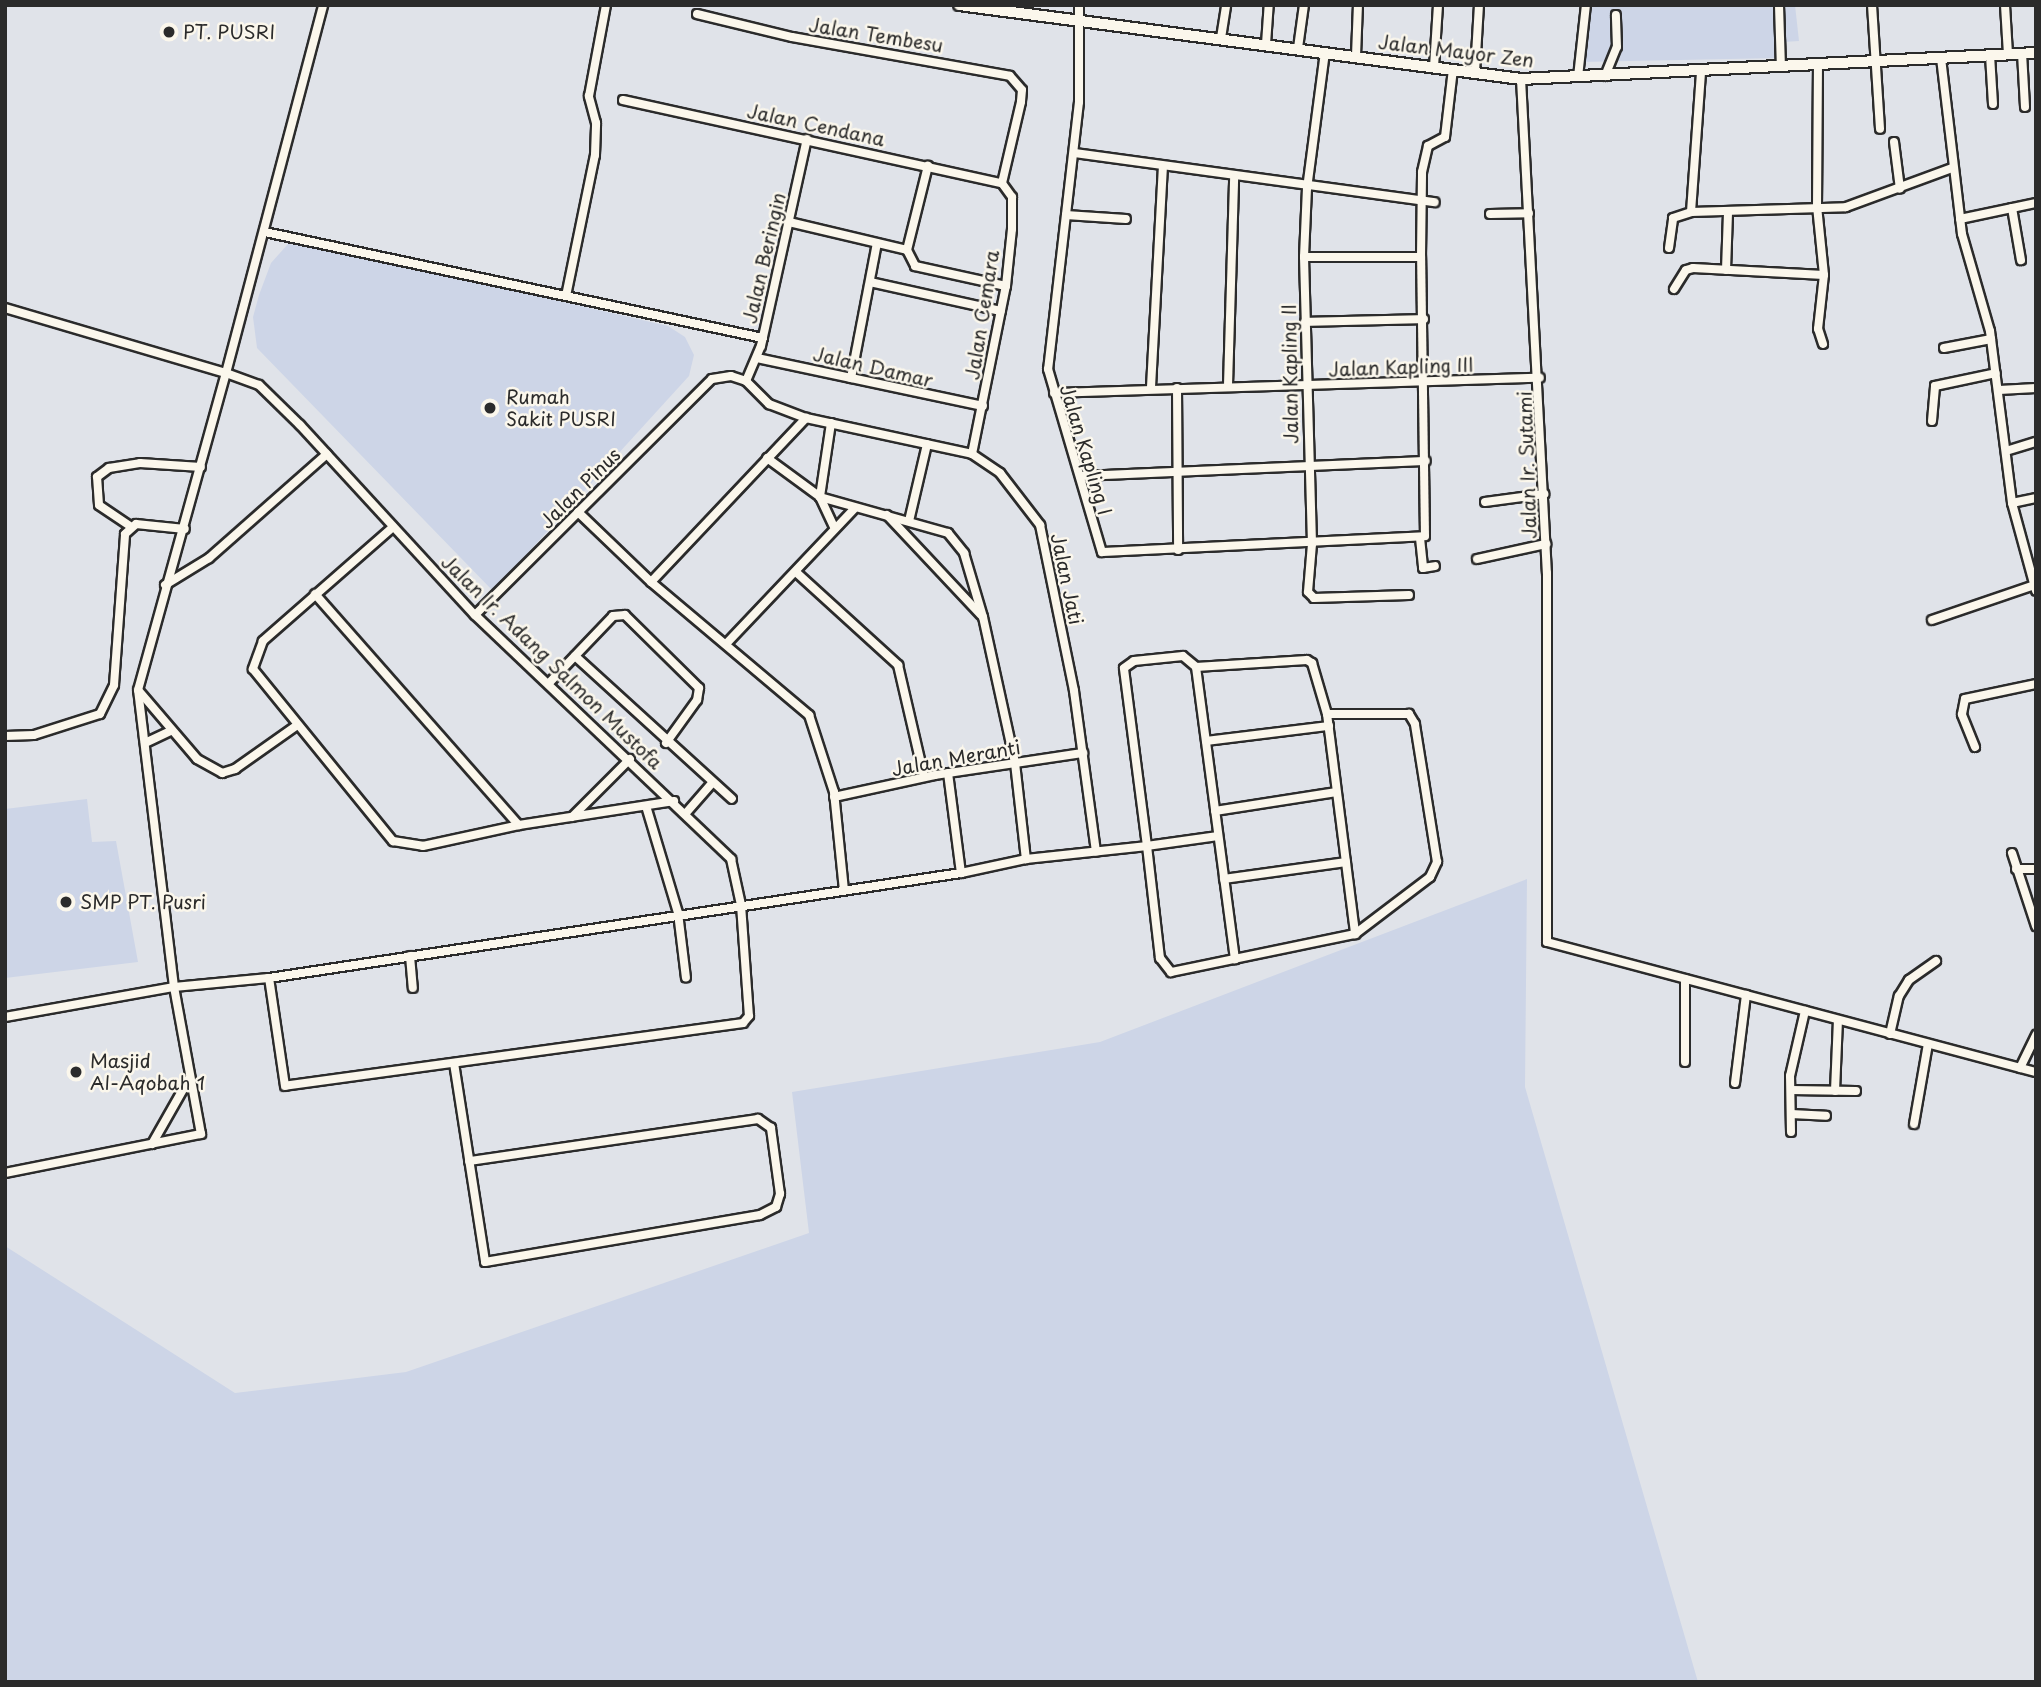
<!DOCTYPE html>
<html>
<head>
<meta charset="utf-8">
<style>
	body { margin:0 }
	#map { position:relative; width:2041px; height:1687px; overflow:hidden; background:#e0e3e9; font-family:"Playpen Sans",sans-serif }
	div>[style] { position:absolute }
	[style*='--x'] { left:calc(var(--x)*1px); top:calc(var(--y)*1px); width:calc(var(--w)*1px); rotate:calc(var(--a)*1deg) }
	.built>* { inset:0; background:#cdd5e7 }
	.roads { filter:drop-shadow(2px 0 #2b2b2b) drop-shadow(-2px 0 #2b2b2b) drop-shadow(0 2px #2b2b2b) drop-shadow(0 -2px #2b2b2b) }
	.minor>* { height:8px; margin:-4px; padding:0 4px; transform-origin:4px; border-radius:4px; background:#fbf7ec }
	.tertiary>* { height:10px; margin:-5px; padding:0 5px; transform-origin:5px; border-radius:5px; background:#fbf7ec }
	.dots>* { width:19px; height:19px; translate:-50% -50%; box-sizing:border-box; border:4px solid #fbf7ec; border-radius:50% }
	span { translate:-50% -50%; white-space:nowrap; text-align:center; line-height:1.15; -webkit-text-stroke:5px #fbf7ec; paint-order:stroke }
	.poi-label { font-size:19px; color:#2b2b2b }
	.left { translate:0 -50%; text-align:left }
	.street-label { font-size:19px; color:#2b2b2b }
	.frame { position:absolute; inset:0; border:7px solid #2b2b2b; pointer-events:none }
</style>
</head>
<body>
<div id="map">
	<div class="built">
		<div style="clip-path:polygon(1585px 5px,1795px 5px,1799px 41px,1783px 42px,1784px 58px,1579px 62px)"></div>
		<div style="clip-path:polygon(288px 244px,367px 257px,668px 326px,685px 337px,694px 355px,689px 376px,493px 591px,257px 348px,253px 317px,259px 295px,271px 263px)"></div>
		<div style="clip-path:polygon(87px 799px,92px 842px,116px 841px,138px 962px,5px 978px,5px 809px)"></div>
		<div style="clip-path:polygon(1527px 879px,1525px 1087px,1698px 1682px,5px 1682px,5px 1246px,235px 1393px,406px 1372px,809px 1233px,792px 1092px,1100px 1042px)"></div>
	</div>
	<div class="roads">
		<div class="minor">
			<div style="--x:1079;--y:5;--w:97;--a:90"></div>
			<div style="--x:1079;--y:102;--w:269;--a:96.6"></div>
			<div style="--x:1048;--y:369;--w:191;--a:73.6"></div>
			<div style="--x:1102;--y:552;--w:323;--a:-2.8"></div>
			<div style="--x:1425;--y:536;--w:279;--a:-90.8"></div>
			<div style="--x:1421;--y:257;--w:117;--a:180"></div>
			<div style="--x:1779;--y:5;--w:62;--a:88.2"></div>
			<div style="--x:1872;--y:5;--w:124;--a:86.3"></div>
			<div style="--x:2005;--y:5;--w:49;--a:86.5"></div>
			<div style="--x:697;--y:14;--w:98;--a:13.6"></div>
			<div style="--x:792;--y:37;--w:221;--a:10.1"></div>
			<div style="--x:1010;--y:76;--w:18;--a:49"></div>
			<div style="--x:1022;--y:90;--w:12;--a:95"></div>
			<div style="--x:1021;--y:102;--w:83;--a:103.2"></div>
			<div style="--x:1221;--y:38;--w:33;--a:-81"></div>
			<div style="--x:1266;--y:44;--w:39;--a:-86"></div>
			<div style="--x:1298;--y:48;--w:43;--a:-82.1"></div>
			<div style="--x:1325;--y:52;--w:137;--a:97.5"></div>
			<div style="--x:1307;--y:188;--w:69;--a:92.5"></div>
			<div style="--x:1304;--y:257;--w:287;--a:88.4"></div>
			<div style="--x:1312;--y:544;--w:48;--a:94.8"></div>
			<div style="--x:1308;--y:592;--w:8;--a:45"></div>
			<div style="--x:1314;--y:598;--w:95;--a:-1.8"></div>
			<div style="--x:2022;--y:53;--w:54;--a:86.8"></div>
			<div style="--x:1990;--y:55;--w:49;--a:86.5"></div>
			<div style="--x:1356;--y:56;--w:51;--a:-87.8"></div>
			<div style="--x:1941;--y:58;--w:177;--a:83.2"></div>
			<div style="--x:1962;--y:234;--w:101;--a:73.9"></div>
			<div style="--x:1990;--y:331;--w:173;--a:82.7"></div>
			<div style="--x:2012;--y:503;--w:91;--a:74.7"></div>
			<div style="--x:1434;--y:67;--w:62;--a:-86.3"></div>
			<div style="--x:1475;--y:72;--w:67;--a:-86.6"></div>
			<div style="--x:1605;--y:76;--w:31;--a:-68"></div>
			<div style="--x:1617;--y:47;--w:32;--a:-92"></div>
			<div style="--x:1578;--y:77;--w:72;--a:-83.7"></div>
			<div style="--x:1521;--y:79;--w:495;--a:87"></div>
			<div style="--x:1547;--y:573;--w:369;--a:90"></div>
			<div style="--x:1547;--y:942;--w:506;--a:14.89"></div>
			<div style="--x:623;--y:100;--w:388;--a:12.4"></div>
			<div style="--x:1894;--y:142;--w:47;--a:82.7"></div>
			<div style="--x:1075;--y:153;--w:363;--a:7.8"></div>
			<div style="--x:2012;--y:208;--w:53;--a:80.2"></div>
			<div style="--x:1691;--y:212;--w:155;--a:-1.8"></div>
			<div style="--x:1846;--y:207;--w:113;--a:-20.2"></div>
			<div style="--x:1490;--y:214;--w:39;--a:-1"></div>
			<div style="--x:1066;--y:215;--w:60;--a:3.8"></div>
			<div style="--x:1960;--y:219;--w:78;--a:-11.9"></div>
			<div style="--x:789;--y:222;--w:121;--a:13.3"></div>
			<div style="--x:907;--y:250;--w:87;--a:-76"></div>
			<div style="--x:265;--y:232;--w:509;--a:12.02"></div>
			<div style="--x:1669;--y:248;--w:30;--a:-82"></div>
			<div style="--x:1673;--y:218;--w:19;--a:-18"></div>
			<div style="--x:1691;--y:212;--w:141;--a:-85.9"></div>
			<div style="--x:907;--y:250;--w:18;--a:63"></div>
			<div style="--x:915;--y:266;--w:93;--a:12.4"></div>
			<div style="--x:1421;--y:257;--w:85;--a:-89.3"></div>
			<div style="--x:1422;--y:172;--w:27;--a:-77"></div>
			<div style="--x:1428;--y:146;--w:19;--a:-28"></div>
			<div style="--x:1445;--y:137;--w:68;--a:-83.3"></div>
			<div style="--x:1726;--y:270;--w:58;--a:-88"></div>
			<div style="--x:870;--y:282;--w:134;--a:12.5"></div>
			<div style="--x:1674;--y:289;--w:22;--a:-58"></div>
			<div style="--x:1686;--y:270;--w:7;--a:-16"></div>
			<div style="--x:1693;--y:268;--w:131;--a:3.1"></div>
			<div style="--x:1824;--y:275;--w:69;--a:-95.8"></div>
			<div style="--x:1817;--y:206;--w:141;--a:-89.6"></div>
			<div style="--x:566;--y:296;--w:144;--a:-78.4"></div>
			<div style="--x:595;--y:155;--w:32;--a:-88"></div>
			<div style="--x:596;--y:123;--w:28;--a:-105"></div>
			<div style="--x:589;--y:96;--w:93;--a:-79.4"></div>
			<div style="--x:5;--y:308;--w:230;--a:16.4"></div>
			<div style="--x:226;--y:373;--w:381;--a:-75.2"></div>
			<div style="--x:1305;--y:322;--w:119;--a:-1.4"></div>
			<div style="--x:1823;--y:344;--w:16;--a:-108"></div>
			<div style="--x:1818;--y:329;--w:54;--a:-83.7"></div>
			<div style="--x:1944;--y:348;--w:48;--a:-10.8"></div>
			<div style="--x:757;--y:358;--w:231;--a:12"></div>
			<div style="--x:851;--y:378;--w:137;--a:-79.1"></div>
			<div style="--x:746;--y:381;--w:38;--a:-67"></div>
			<div style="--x:761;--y:346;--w:212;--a:-77.5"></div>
			<div style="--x:1228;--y:385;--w:207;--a:-88.3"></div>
			<div style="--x:1151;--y:387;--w:219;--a:-86.9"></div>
			<div style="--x:1177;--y:388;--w:162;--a:89.6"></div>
			<div style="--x:1999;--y:390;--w:37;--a:-3"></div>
			<div style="--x:1054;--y:393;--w:486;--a:-1.8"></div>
			<div style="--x:1932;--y:421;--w:35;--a:-85"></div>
			<div style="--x:1935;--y:386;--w:62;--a:-12"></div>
			<div style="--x:831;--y:423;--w:75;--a:98.5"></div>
			<div style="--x:820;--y:497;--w:33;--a:65"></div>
			<div style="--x:2006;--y:451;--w:31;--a:-17"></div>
			<div style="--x:972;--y:454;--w:171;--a:-78.6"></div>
			<div style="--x:1006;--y:286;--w:57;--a:-84"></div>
			<div style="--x:1012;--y:229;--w:32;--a:-90"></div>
			<div style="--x:1012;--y:197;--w:17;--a:-126"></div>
			<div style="--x:767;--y:458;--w:66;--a:36.3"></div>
			<div style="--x:820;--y:497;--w:133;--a:15.7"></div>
			<div style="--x:948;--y:533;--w:26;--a:51"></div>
			<div style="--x:964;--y:553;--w:67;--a:73.5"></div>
			<div style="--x:983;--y:617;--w:149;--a:77.6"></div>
			<div style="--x:1015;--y:763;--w:97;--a:83.5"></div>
			<div style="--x:1080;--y:476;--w:346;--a:-2.5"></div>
			<div style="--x:1485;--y:502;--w:60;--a:-7.7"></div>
			<div style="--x:2012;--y:503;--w:25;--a:-12"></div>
			<div style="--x:578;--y:512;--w:101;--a:43.8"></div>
			<div style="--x:651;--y:582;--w:226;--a:-46.6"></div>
			<div style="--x:887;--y:515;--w:137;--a:46.8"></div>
			<div style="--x:909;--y:521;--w:79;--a:-76.8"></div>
			<div style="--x:130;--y:526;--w:37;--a:-146"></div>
			<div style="--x:99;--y:505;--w:28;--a:-94"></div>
			<div style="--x:97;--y:477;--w:15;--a:-37"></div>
			<div style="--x:109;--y:468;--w:31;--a:-9"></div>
			<div style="--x:140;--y:463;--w:61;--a:3.8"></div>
			<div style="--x:393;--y:527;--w:173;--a:138.8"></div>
			<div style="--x:263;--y:641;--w:30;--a:110"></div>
			<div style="--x:253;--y:669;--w:222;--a:50.9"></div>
			<div style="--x:393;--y:841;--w:30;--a:9"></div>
			<div style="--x:423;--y:846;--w:98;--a:-12.3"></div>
			<div style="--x:519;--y:825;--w:157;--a:-8.8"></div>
			<div style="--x:1420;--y:538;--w:30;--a:84"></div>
			<div style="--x:1423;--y:568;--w:12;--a:-9"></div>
			<div style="--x:1477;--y:559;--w:71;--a:-12.3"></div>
			<div style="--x:797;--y:573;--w:137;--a:42.3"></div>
			<div style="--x:898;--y:665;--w:115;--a:76.9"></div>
			<div style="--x:651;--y:582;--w:207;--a:40.1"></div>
			<div style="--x:809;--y:715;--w:81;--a:72"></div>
			<div style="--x:834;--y:792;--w:99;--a:84.2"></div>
			<div style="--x:165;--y:585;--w:52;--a:-31.5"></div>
			<div style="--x:209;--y:558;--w:157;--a:-41.4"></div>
			<div style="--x:315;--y:594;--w:308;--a:48.6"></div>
			<div style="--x:475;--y:615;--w:334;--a:-44.9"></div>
			<div style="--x:712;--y:379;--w:19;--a:-9"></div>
			<div style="--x:731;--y:376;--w:16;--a:18"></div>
			<div style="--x:746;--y:381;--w:33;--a:45"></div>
			<div style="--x:769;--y:404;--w:40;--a:21"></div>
			<div style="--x:806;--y:418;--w:170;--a:12.2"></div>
			<div style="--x:972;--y:454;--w:34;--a:34"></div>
			<div style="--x:1000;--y:473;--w:66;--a:52.4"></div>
			<div style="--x:1040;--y:525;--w:169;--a:78.4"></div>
			<div style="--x:1074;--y:691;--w:162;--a:82.2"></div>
			<div style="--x:1932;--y:620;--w:109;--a:-18.8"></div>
			<div style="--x:726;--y:644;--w:186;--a:-46.5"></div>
			<div style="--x:575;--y:656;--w:212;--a:42.3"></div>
			<div style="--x:1196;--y:667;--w:111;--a:-3.6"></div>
			<div style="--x:1307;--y:660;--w:6;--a:31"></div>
			<div style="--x:1312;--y:663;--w:53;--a:73.6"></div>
			<div style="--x:1327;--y:714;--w:222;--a:82.7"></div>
			<div style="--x:550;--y:682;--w:91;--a:-46.3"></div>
			<div style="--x:613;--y:616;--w:12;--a:-5"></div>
			<div style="--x:625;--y:615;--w:104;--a:44.6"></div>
			<div style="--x:699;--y:688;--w:12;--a:99"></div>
			<div style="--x:697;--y:700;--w:53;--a:125.8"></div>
			<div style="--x:139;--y:691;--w:89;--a:49.5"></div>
			<div style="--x:197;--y:759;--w:29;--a:29"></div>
			<div style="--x:222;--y:773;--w:14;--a:-17"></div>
			<div style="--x:235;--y:769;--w:75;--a:-35.2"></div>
			<div style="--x:5;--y:736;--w:29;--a:-2"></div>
			<div style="--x:34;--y:735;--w:69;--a:-17.7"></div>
			<div style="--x:100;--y:714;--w:32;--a:-64"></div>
			<div style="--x:114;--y:685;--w:151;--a:-85.8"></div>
			<div style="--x:125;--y:534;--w:15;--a:-42"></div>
			<div style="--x:136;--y:524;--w:49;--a:5.8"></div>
			<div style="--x:1206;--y:741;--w:124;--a:-7"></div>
			<div style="--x:145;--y:743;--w:29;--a:-25"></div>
			<div style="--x:1975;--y:747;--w:35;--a:-112"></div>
			<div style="--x:1962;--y:714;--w:15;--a:-79"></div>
			<div style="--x:1965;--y:699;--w:73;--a:-11.9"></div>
			<div style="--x:948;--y:773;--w:101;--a:82.6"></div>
			<div style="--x:834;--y:797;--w:103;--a:-12.3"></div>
			<div style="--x:935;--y:775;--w:150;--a:-8.5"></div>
			<div style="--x:646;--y:806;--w:112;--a:73.3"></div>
			<div style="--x:678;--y:913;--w:65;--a:83"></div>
			<div style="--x:1215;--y:811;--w:123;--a:-8.9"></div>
			<div style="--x:686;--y:813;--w:40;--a:-49"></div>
			<div style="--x:572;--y:817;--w:82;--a:-45"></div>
			<div style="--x:1218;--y:836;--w:72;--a:172"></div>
			<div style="--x:1147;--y:846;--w:113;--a:83.4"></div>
			<div style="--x:1160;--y:958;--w:18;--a:52"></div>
			<div style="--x:1171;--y:972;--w:188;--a:-11.7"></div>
			<div style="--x:1355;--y:934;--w:94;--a:-37.2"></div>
			<div style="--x:1430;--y:877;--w:17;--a:-65"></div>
			<div style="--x:1437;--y:862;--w:140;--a:-99.1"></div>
			<div style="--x:1415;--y:724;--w:12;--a:-121"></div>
			<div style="--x:1409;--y:714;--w:82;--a:180"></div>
			<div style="--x:2012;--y:853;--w:77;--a:71.8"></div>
			<div style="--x:2016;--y:869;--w:20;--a:0"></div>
			<div style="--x:1224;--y:879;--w:123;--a:-7.9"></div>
			<div style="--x:410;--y:956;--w:32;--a:85"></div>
			<div style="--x:5;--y:1017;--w:172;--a:-10.1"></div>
			<div style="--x:174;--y:987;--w:95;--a:-5.4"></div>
			<div style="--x:269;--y:978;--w:700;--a:-8.63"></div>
			<div style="--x:961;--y:873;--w:66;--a:-12.2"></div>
			<div style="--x:1026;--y:859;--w:122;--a:-6.1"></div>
			<div style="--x:1147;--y:846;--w:179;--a:-97.4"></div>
			<div style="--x:1124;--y:668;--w:12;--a:-35"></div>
			<div style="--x:1134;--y:661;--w:49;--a:-5.8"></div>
			<div style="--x:1183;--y:656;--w:17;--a:40"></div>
			<div style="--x:1196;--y:667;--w:295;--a:82.4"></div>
			<div style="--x:1890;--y:1034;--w:39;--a:-77"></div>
			<div style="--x:1899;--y:996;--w:19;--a:-58"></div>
			<div style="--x:1909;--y:980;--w:33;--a:-35"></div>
			<div style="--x:1685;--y:1062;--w:83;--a:-90"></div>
			<div style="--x:454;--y:1063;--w:201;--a:81.1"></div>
			<div style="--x:485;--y:1262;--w:279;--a:-9.7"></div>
			<div style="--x:760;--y:1215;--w:18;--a:-27"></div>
			<div style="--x:776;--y:1207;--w:14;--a:-73"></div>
			<div style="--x:780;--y:1194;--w:67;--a:-97.8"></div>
			<div style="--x:771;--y:1128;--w:16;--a:-145"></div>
			<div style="--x:758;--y:1119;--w:292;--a:171.7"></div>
			<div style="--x:2020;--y:1068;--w:37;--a:-64"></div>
			<div style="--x:1735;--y:1083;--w:89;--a:-82.9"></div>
			<div style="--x:1791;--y:1090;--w:65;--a:0.9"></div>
			<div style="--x:1835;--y:1091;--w:71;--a:-87.6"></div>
			<div style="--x:1791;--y:1114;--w:35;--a:3"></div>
			<div style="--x:1914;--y:1124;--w:81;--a:-80.1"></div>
			<div style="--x:1791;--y:1132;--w:56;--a:-91"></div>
			<div style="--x:1790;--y:1076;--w:67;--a:-77"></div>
			<div style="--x:152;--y:1144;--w:75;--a:-60.4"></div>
			<div style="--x:5;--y:1173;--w:200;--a:-11.3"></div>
			<div style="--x:201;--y:1134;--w:149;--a:-100.4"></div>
			<div style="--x:174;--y:987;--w:299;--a:-96.9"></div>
			<div style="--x:138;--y:690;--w:329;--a:-74.5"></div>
			<div style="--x:226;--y:373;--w:35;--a:20"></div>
			<div style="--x:259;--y:385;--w:57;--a:44.3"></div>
			<div style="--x:300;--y:425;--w:258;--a:47.4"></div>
			<div style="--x:475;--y:615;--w:354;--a:43.6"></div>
			<div style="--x:731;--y:859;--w:47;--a:77.7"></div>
			<div style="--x:741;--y:905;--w:111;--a:85.9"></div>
			<div style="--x:749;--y:1016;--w:9;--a:131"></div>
			<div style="--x:743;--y:1023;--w:462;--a:172.2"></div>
			<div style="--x:285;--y:1086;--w:109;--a:-98.4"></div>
		</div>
		<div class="tertiary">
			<div style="--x:959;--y:5;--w:567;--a:7.5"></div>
			<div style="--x:1521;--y:79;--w:516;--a:-2.89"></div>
		</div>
	</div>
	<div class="dots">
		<div style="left:169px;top:32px;background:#2b2b2b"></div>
		<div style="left:490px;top:408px;background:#2b2b2b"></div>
		<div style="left:66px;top:902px;background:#2b2b2b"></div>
		<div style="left:76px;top:1072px;background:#2b2b2b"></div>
	</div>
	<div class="poi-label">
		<span class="left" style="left:183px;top:32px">PT. PUSRI</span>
		<span class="left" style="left:506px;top:408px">Rumah<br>Sakit PUSRI</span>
		<span class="left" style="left:80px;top:902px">SMP PT. Pusri</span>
		<span class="left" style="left:90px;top:1072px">Masjid<br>Al-Aqobah 1</span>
	</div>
	<div class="street-label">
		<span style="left:876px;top:35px;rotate:9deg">Jalan Tembesu</span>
		<span style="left:1456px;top:51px;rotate:7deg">Jalan Mayor Zen</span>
		<span style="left:816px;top:125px;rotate:12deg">Jalan Cendana</span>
		<span style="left:764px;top:258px;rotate:-77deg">Jalan Beringin</span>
		<span style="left:982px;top:315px;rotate:-81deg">Jalan Cemara</span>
		<span style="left:873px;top:367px;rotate:13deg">Jalan Damar</span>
		<span style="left:1401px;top:367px;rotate:-2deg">Jalan Kapling III</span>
		<span style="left:1290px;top:374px;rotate:-91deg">Jalan Kapling II</span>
		<span style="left:1086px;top:450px;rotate:73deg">Jalan Kapling I</span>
		<span style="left:1527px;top:465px;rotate:-92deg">Jalan Ir. Sutami</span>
		<span style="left:580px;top:488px;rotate:-45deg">Jalan Pinus</span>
		<span style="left:1067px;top:579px;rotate:78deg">Jalan Jati</span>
		<span style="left:552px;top:662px;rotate:44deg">Jalan Ir. Adang Salmon Mustofa</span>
		<span style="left:956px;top:758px;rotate:-10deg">Jalan Meranti</span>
	</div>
	<div class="frame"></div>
</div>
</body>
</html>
